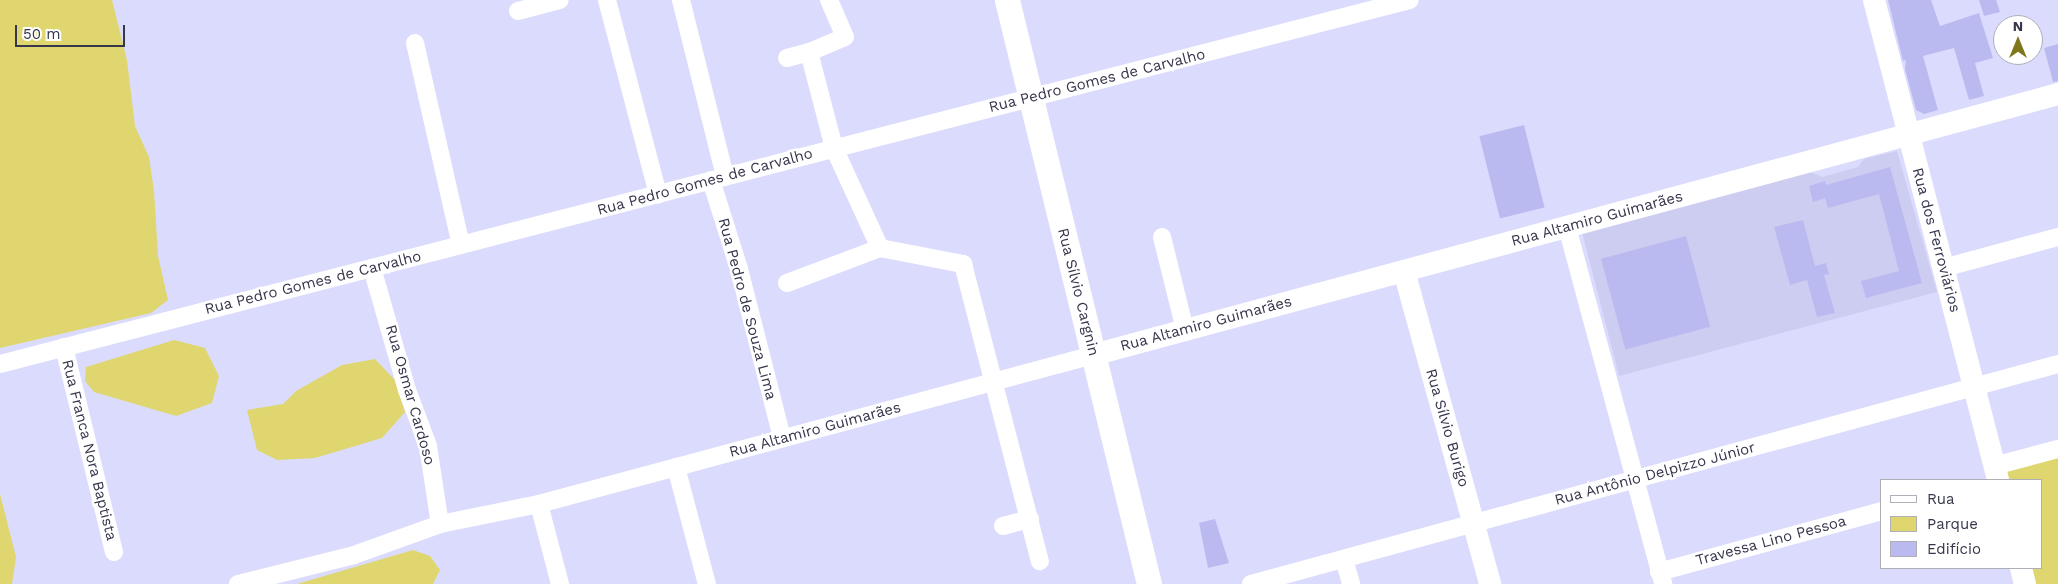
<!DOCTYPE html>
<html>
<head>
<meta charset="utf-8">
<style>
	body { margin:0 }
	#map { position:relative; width:2058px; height:584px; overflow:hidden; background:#dbdcfd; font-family:"Work Sans",sans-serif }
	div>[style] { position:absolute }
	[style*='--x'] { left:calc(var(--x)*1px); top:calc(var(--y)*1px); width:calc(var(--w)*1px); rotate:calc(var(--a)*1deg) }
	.built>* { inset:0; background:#cdcdf2 }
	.green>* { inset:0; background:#dfd66f }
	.building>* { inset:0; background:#babaf0; transform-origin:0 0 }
	.minor>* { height:18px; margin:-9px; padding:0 9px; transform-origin:9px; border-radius:9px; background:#fff }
	.tertiary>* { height:22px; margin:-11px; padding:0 11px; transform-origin:11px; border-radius:11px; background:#fff }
	.secondary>* { height:25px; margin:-12.5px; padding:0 12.5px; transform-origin:12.5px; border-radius:12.5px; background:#fff }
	span { translate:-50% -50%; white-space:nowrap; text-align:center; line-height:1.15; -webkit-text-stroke:5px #fff; paint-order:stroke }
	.street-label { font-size:15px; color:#36364c }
	.legend { position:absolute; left:1880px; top:479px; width:162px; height:90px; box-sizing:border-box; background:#fff; border:1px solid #afafb7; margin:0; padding:6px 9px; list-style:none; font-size:15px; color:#36364c }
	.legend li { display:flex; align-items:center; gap:10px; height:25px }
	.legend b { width:25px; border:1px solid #afafb7 }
	.north { position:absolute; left:1993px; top:15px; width:50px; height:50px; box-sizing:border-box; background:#fff; border:1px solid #afafb7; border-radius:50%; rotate:0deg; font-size:14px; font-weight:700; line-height:20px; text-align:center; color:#36364c }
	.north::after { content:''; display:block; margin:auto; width:18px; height:22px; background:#7f771c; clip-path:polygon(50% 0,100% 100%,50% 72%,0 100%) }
	.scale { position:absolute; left:15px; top:25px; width:110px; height:22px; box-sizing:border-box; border:2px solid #36364c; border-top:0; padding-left:6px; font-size:15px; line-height:18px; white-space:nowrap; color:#36364c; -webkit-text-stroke:4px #fff; paint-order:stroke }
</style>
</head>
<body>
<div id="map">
	<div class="built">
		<div style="clip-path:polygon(1897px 151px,1937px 292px,1619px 376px,1582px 232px,1810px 172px,1822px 177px,1858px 167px,1864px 159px)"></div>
	</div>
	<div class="green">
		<div style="clip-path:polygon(0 0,112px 0,127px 60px,135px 126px,149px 157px,154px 191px,158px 256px,168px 300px,151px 313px,0 348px)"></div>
		<div style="clip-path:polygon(174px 340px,205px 348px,219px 376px,212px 403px,176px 416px,94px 392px,85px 381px,86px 367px)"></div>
		<div style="clip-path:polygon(375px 359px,395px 380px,405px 412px,382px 438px,315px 458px,277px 460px,257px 450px,247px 410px,283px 404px,296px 391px,342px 365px)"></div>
		<div style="clip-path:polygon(2058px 456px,2058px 584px,2036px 584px,2031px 568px,2042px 568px,2042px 480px,2007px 480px,2005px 471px)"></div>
		<div style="clip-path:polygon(0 494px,16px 557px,12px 584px,0 584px)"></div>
		<div style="clip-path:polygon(413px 550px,430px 556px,440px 570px,433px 584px,297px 584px)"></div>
	</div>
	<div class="building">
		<div style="clip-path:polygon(1888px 0,1931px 0,1940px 26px,1979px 13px,1993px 58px,1975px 63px,1984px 96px,1969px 100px,1954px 48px,1923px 56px,1938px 110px,1924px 114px,1916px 110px,1905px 69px,1906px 60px,1903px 61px)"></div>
		<div style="clip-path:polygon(1979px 0,1996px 0,2000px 12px,1984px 16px)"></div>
		<div style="clip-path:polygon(2058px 44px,2058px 81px,2053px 82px,2044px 48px)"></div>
		<div style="left:1524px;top:125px;width:85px;height:46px;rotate:76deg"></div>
		<div style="clip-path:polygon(1890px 167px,1922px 283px,1866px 298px,1861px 281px,1899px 271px,1879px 194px,1828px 208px,1825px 198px,1813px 202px,1809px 186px,1825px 181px,1826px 185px)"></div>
		<div style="clip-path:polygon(1803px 220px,1815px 266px,1826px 263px,1829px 274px,1824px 275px,1835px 313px,1817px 317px,1807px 280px,1790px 285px,1774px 227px)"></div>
		<div style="left:1686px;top:236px;width:94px;height:88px;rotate:75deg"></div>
		<div style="clip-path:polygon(1215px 519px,1229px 563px,1208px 568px,1199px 523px)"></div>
	</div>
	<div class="minor">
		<div style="--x:607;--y:0;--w:201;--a:75.3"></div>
		<div style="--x:681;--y:0;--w:182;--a:76"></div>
		<div style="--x:829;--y:0;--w:40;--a:66.6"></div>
		<div style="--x:845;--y:37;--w:39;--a:157"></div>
		<div style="--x:809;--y:52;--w:99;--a:75.4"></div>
		<div style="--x:834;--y:148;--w:110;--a:65.3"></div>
		<div style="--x:518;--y:11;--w:43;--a:-14.7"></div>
		<div style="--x:415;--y:43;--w:207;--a:77.2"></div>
		<div style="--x:787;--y:58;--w:23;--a:-15"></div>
		<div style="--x:711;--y:180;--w:93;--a:72.5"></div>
		<div style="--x:739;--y:269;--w:174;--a:75.7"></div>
		<div style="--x:1567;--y:227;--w:370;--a:74.9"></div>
		<div style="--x:1162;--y:237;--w:96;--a:76.1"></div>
		<div style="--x:372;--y:268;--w:127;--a:74"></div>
		<div style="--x:407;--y:390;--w:60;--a:69.4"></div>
		<div style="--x:428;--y:446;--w:79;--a:81.3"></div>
		<div style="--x:1943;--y:268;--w:119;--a:-15.1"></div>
		<div style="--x:787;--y:283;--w:99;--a:-20.6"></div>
		<div style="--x:880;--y:248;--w:85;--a:10.9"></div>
		<div style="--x:963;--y:264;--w:307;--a:75.5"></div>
		<div style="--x:64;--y:347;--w:211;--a:76.3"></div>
		<div style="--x:0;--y:364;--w:1456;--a:-14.48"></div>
		<div style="--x:1994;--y:466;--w:66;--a:-14.9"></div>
		<div style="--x:676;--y:467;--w:121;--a:75.2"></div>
		<div style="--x:539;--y:504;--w:83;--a:75.3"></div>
		<div style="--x:1003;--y:526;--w:28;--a:-15"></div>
		<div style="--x:1344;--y:559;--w:26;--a:74"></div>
		<div style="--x:1659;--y:572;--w:231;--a:-15.3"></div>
		<div style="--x:238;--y:584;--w:120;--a:-14"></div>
		<div style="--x:354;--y:555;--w:91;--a:-19.8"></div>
		<div style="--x:440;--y:524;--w:101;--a:-11.4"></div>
		<div style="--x:539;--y:504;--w:574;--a:-15.05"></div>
		<div style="--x:1251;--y:584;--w:836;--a:-15.25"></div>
	</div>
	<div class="tertiary">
		<div style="--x:1874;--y:0;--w:496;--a:75.5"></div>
		<div style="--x:1404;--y:271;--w:325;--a:74.6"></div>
		<div style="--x:1093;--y:355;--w:1000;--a:-15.13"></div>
		<div style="--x:2021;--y:568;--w:16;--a:76"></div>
	</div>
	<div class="secondary">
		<div style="--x:1007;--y:0;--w:601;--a:76.33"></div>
	</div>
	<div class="street-label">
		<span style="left:1097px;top:81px;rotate:-14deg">Rua Pedro Gomes de Carvalho</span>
		<span style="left:705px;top:182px;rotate:-15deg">Rua Pedro Gomes de Carvalho</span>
		<span style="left:1597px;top:219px;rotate:-15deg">Rua Altamiro Guimarães</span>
		<span style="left:1936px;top:240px;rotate:75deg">Rua dos Ferroviários</span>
		<span style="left:313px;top:283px;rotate:-14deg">Rua Pedro Gomes de Carvalho</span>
		<span style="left:1078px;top:292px;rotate:76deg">Rua Sílvio Cargnin</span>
		<span style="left:747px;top:309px;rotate:75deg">Rua Pedro de Souza Lima</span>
		<span style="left:1206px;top:324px;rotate:-15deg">Rua Altamiro Guimarães</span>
		<span style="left:410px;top:395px;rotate:74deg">Rua Osmar Cardoso</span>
		<span style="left:1447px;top:428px;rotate:74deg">Rua Sílvio Burigo</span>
		<span style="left:815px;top:430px;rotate:-15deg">Rua Altamiro Guimarães</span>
		<span style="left:89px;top:450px;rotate:76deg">Rua Franca Nora Baptista</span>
		<span style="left:1655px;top:474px;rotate:-15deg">Rua Antônio Delpizzo Júnior</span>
		<span style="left:1771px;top:541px;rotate:-15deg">Travessa Lino Pessoa</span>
	</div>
	<ul class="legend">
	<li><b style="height:6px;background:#fff"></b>Rua</li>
	<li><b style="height:14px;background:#dfd66f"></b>Parque</li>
	<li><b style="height:14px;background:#babaf0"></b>Edifício</li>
	</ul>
	<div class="north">N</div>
	<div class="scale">50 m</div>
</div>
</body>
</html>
